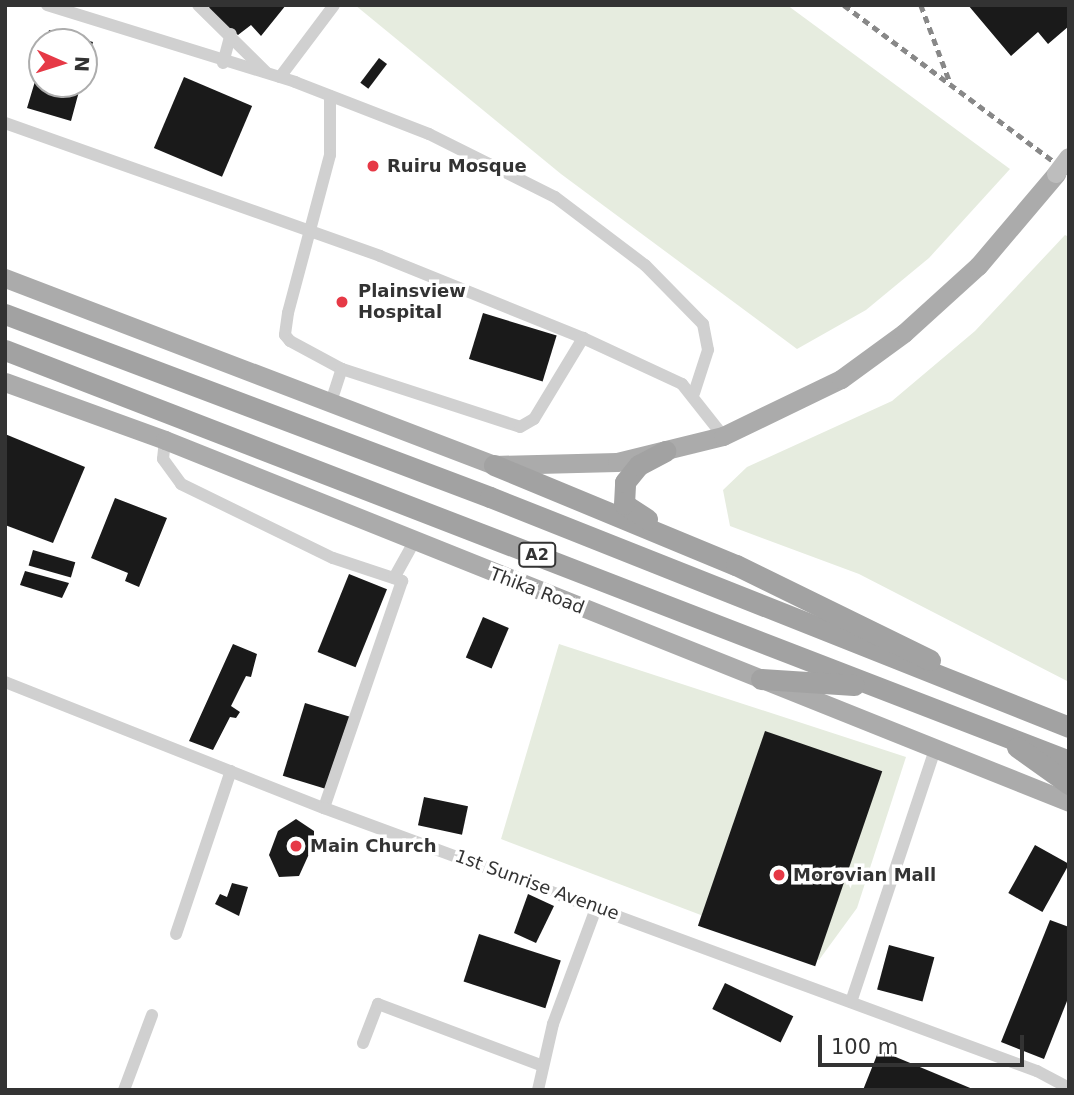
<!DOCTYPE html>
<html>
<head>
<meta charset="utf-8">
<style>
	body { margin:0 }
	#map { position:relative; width:1074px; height:1095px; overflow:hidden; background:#fff; font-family:"DejaVu Sans",sans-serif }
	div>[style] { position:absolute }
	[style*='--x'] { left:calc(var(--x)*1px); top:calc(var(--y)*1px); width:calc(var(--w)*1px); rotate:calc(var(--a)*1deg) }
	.green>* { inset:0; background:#e6ecdf }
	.building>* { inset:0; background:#1a1a1a; transform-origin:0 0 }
	.minor>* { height:12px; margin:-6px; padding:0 6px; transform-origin:6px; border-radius:6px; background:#d0d0d0 }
	.primary>* { height:19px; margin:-9.5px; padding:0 9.5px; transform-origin:9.5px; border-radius:9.5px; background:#ababab }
	.trunk>* { height:21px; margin:-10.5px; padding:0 10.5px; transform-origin:10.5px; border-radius:10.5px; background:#a2a2a2 }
	.rail>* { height:4.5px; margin-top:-2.25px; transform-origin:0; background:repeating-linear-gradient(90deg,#888 0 7px,transparent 0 12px) }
	.secondary-bridge>* { height:18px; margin:-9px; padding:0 9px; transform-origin:9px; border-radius:9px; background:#bdbdbd }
	.dots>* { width:19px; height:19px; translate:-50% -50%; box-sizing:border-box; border:4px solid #fff; border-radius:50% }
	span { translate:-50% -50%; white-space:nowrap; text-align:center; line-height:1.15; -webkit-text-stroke:7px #fff; paint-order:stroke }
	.shield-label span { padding:2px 5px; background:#fff; border:2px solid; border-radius:5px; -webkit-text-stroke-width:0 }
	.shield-label { font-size:16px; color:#333; font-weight:700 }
	.poi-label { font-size:18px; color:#333; font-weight:700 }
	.left { translate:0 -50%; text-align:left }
	.street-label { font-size:18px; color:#333 }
	.frame { position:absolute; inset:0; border:7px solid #333; pointer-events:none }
	.north { position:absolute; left:28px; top:28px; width:70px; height:70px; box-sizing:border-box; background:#fff; border:2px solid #adadad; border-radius:50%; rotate:93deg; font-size:19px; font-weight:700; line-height:28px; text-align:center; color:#333 }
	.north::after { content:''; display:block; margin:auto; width:24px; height:32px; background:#e63946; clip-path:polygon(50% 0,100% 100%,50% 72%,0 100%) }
	.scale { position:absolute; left:818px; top:1035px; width:206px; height:32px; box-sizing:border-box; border:4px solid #333; border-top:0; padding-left:9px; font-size:21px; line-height:24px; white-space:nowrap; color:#333; -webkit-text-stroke:5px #fff; paint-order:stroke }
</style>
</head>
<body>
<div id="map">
	<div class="green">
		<div style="clip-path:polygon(355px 5px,787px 5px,1010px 169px,929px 258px,866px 310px,797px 349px,561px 174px)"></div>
		<div style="clip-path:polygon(1065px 235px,1069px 237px,1069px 682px,859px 574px,730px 526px,723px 490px,747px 467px,892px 401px,975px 331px)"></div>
		<div style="clip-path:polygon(559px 644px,906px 757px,857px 908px,819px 960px,501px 839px)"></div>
	</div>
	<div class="building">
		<div style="clip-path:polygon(210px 5px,286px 5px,261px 36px,251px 25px,238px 35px,208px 11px)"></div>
		<div style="clip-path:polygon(968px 5px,1069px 5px,1069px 26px,1048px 44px,1038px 32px,1011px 56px)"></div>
		<div style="clip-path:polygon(49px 30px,93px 42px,85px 70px,84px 42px,46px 42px)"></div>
		<div style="clip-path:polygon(42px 58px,42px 84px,81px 84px,71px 121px,27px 108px)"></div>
		<div style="left:379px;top:58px;width:10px;height:31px;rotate:37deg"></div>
		<div style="left:184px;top:77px;width:74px;height:77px;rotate:23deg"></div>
		<div style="left:483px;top:313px;width:77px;height:48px;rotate:17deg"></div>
		<div style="clip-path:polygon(5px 434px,85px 467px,53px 543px,5px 525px)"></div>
		<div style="clip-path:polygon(115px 498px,167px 518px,139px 587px,125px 581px,128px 573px,91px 558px)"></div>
		<div style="left:33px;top:550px;width:44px;height:16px;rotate:16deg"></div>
		<div style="clip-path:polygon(25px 571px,69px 583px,62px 598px,20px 585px)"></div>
		<div style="left:349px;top:574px;width:41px;height:84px;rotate:22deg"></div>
		<div style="left:483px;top:617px;width:28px;height:44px;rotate:23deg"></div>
		<div style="clip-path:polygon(233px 644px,257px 654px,251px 677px,246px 676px,231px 706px,240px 712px,236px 718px,230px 717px,213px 750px,189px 741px)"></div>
		<div style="left:305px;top:703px;width:47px;height:76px;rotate:17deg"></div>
		<div style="left:765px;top:731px;width:124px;height:206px;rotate:19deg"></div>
		<div style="left:424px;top:797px;width:45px;height:29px;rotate:12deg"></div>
		<div style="clip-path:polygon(296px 819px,314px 831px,314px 843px,299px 876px,279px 877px,269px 855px,278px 831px)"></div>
		<div style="left:1035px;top:845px;width:39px;height:55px;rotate:29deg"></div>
		<div style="clip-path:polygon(232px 883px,248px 887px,239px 916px,215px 904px,220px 894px,227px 897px)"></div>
		<div style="clip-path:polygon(528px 894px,554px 906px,536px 943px,514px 933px)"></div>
		<div style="clip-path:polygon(1050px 920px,1069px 927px,1069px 996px,1044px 1059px,1001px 1042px)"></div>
		<div style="left:479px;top:934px;width:86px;height:50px;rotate:18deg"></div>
		<div style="left:889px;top:945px;width:47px;height:46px;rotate:15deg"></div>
		<div style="left:725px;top:983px;width:76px;height:29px;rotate:26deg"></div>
		<div style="clip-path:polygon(879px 1050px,975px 1090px,863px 1090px)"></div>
	</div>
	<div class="minor">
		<div style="--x:47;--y:5;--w:260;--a:17.2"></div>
		<div style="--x:295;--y:82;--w:144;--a:21.2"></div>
		<div style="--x:429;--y:134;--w:141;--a:26.6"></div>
		<div style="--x:555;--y:197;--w:113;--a:37.1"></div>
		<div style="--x:645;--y:265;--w:83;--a:45.5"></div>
		<div style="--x:703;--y:324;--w:26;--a:79"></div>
		<div style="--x:708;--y:350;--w:45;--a:108"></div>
		<div style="--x:198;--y:5;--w:95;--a:44.6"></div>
		<div style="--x:223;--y:63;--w:30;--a:-75"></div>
		<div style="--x:280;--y:77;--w:90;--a:-53.1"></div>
		<div style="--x:330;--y:96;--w:59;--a:90"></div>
		<div style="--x:330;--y:155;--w:163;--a:104.9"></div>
		<div style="--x:288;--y:313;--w:22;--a:98"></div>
		<div style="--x:285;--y:335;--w:8;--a:50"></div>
		<div style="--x:290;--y:341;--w:59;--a:28.3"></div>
		<div style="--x:342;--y:369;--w:187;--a:18"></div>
		<div style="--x:520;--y:427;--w:16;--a:-30"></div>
		<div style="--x:534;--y:419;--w:95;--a:-58.8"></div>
		<div style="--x:5;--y:123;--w:398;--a:19.5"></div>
		<div style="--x:380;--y:256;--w:219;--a:22"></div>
		<div style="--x:583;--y:338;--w:109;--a:24.9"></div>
		<div style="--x:682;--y:384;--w:66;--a:51.7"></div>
		<div style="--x:331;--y:402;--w:35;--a:-72"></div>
		<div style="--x:165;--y:440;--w:19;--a:96"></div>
		<div style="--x:163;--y:459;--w:31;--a:54"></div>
		<div style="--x:181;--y:484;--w:169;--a:26"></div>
		<div style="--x:333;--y:558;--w:73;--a:18.4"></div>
		<div style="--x:402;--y:581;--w:240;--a:109"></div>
		<div style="--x:394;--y:578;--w:41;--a:-60.9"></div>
		<div style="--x:5;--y:682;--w:343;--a:21.6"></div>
		<div style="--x:324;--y:808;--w:760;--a:20.25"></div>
		<div style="--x:1037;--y:1071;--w:36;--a:28"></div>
		<div style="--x:176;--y:934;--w:172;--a:-71.4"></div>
		<div style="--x:851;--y:1002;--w:267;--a:-71.6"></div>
		<div style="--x:363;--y:1043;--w:42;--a:-69"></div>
		<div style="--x:378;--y:1004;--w:176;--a:20.6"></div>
		<div style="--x:124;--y:1090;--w:80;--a:-69.5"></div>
		<div style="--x:538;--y:1090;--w:68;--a:-77.2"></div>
		<div style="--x:553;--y:1024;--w:126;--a:-69.6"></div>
	</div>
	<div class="primary">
		<div style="--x:5;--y:278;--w:524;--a:20.93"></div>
		<div style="--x:494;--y:465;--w:123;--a:-1.4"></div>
		<div style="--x:617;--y:462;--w:109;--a:-13.8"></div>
		<div style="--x:723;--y:436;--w:131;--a:-25.8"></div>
		<div style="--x:841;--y:379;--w:78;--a:-36.1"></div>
		<div style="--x:904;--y:333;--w:100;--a:-42.2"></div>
		<div style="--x:978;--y:266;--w:121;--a:-49.7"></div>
		<div style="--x:5;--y:382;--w:170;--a:19.9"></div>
		<div style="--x:165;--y:440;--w:974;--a:21.82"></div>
	</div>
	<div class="trunk">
		<div style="--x:5;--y:314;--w:518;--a:20.67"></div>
		<div style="--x:490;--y:497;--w:623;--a:21.66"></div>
		<div style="--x:5;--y:350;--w:1141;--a:21.12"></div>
		<div style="--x:494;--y:465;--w:262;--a:22.5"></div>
		<div style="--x:736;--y:565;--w:216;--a:26.1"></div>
		<div style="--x:647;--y:519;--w:27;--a:-147"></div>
		<div style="--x:624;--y:504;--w:22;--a:-87"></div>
		<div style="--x:625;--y:482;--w:22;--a:-51"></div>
		<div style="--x:639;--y:465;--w:30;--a:-28"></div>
		<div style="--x:761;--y:679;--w:93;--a:3.7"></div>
		<div style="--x:1017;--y:747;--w:64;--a:35.4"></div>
	</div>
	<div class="rail">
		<div style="--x:844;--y:5;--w:281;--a:36.7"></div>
		<div style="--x:921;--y:5;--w:82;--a:69.4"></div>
	</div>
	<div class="secondary-bridge">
		<div style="--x:1056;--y:174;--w:21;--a:-53"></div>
	</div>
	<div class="dots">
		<div style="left:373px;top:166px;background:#e63946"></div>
		<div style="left:342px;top:302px;background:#e63946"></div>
		<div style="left:296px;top:846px;background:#e63946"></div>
		<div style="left:779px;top:875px;background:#e63946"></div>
	</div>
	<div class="shield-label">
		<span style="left:537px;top:555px">A2</span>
	</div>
	<div class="poi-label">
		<span class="left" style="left:387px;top:166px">Ruiru Mosque</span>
		<span class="left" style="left:358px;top:302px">Plainsview<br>Hospital</span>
		<span class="left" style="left:310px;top:846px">Main Church</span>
		<span class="left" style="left:793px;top:875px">Morovian Mall</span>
	</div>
	<div class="street-label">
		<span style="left:537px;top:591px;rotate:21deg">Thika Road</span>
		<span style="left:537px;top:885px;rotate:20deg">1st Sunrise Avenue</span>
	</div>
	<div class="frame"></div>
	<div class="north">N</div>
	<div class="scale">100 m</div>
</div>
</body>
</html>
